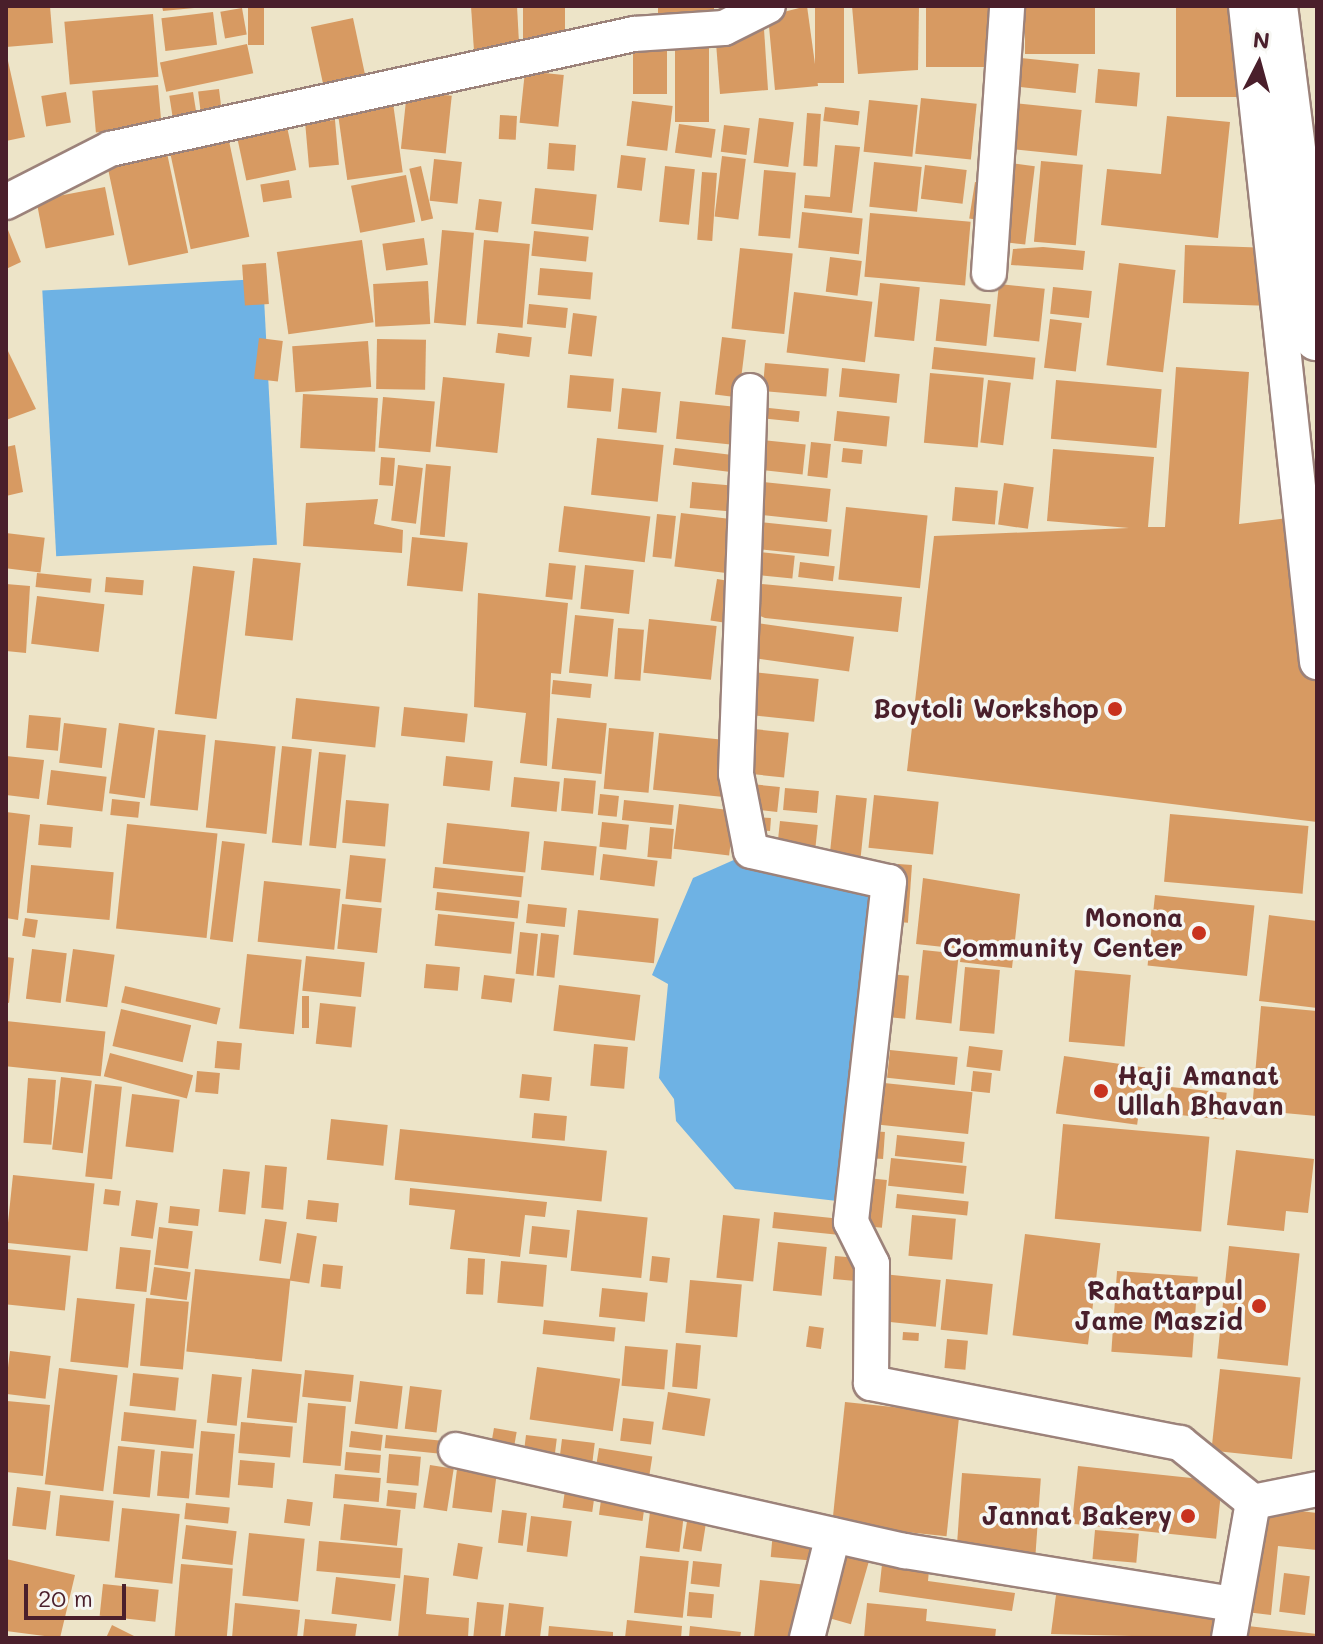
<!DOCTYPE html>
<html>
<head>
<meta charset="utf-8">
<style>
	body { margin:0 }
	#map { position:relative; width:1323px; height:1644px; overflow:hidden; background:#ede4c8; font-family:Mali,sans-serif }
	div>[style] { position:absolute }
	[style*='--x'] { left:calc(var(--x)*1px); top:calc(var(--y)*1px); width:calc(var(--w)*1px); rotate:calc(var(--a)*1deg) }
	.water>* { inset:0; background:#6eb2e4; transform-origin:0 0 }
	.building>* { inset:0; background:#d79a62; transform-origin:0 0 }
	.roads { filter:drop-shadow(2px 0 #9c827a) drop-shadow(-2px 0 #9c827a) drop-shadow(0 2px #9c827a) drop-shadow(0 -2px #9c827a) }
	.minor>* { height:34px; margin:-17px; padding:0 17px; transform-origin:17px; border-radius:17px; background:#fff }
	.highway>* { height:44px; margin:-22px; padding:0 22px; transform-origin:22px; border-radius:22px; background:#fff }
	.dots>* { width:22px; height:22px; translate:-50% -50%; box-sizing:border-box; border:4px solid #f6f6f2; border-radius:50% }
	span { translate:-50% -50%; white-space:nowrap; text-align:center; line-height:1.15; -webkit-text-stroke:7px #f6f6f2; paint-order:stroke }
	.poi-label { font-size:26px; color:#4a1f2b; font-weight:700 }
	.right { translate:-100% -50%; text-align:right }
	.left { translate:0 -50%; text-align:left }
	.frame { position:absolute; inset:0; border:8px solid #4a1f2b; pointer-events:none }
	.north { position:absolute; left:1219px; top:24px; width:80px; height:80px; -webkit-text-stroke:6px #f6f6f2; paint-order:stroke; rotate:6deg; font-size:22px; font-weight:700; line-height:32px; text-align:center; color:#4a1f2b }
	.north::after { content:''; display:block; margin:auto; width:28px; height:36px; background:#4a1f2b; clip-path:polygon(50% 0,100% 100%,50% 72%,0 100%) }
	.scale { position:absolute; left:24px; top:1584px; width:102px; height:36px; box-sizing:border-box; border:4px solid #4a1f2b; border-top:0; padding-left:10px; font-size:24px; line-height:28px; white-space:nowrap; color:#4a1f2b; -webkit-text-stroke:6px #f6f6f2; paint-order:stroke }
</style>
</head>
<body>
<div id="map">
	<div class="water">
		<div style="left:263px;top:279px;width:266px;height:221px;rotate:87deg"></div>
		<div style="clip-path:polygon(745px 855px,875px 886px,837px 1201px,735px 1189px,676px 1121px,674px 1099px,659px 1078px,668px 984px,652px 975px,693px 878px)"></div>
	</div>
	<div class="building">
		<div style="clip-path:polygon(6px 6px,50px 6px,53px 43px,6px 47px)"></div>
		<div style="clip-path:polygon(162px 6px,194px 6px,194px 8px,163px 11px)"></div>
		<div style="left:248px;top:6px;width:16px;height:39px"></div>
		<div style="clip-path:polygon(471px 6px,517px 6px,519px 43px,474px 51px)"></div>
		<div style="left:523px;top:6px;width:42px;height:32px"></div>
		<div style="left:658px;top:6px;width:56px;height:18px"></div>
		<div style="clip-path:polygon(807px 6px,818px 86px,775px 90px,768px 16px)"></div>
		<div style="left:815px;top:6px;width:29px;height:77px"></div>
		<div style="clip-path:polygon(852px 6px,919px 6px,918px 70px,858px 74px)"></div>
		<div style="left:926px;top:6px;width:68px;height:61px"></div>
		<div style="left:1025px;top:6px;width:70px;height:48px"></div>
		<div style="left:1176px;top:6px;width:67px;height:91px"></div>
		<div style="left:242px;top:8px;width:27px;height:22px;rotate:80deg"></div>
		<div style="left:213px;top:12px;width:33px;height:52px;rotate:83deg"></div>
		<div style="left:153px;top:14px;width:63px;height:89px;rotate:85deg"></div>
		<div style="left:353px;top:18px;width:66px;height:43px;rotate:78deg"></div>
		<div style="clip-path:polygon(764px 29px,768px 90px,720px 94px,716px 43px)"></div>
		<div style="left:247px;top:44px;width:30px;height:89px;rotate:78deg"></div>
		<div style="left:675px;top:48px;width:34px;height:74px"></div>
		<div style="left:633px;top:49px;width:34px;height:45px"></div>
		<div style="clip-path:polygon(6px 52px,25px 137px,6px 141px)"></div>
		<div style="left:1021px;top:58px;width:58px;height:29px;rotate:6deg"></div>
		<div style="left:1098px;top:69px;width:42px;height:34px;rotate:5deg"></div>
		<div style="left:525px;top:71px;width:39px;height:52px;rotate:6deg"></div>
		<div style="left:158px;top:85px;width:42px;height:66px;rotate:85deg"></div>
		<div style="left:219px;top:89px;width:33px;height:21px;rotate:83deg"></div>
		<div style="left:407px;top:91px;width:45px;height:58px;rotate:6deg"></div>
		<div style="left:66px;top:92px;width:31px;height:25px;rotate:81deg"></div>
		<div style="left:193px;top:92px;width:32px;height:24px;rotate:81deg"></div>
		<div style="left:921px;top:98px;width:56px;height:56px;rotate:6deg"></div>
		<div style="left:869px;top:100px;width:49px;height:52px;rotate:6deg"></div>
		<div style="left:632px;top:101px;width:41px;height:45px;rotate:7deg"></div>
		<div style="left:393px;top:103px;width:70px;height:56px;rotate:82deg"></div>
		<div style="left:1014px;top:103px;width:68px;height:46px;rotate:6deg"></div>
		<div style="left:825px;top:107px;width:35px;height:14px;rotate:7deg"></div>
		<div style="left:807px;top:113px;width:14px;height:53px;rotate:4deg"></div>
		<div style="left:500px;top:115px;width:17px;height:24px;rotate:3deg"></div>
		<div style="clip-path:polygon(1167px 116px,1230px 122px,1218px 238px,1101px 225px,1107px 169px,1161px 174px)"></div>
		<div style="left:759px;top:118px;width:35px;height:45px;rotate:7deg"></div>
		<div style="left:335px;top:120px;width:45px;height:30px;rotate:85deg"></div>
		<div style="left:286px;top:122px;width:49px;height:51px;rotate:78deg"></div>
		<div style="left:679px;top:124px;width:37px;height:29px;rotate:8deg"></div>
		<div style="left:724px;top:125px;width:26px;height:27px;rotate:7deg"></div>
		<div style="left:229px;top:141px;width:98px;height:60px;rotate:78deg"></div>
		<div style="left:549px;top:143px;width:27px;height:26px;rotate:4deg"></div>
		<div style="clip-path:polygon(835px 145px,860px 147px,852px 213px,804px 208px,805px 195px,830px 197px)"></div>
		<div style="left:167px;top:153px;width:102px;height:61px;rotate:78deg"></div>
		<div style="left:621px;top:155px;width:25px;height:33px;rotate:7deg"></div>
		<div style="left:722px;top:156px;width:24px;height:61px;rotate:7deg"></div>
		<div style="left:434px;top:159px;width:28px;height:42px;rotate:6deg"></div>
		<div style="left:1041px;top:161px;width:42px;height:81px;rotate:5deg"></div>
		<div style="left:874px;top:162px;width:48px;height:45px;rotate:6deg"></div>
		<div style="left:1009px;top:163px;width:26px;height:79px;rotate:7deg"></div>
		<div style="left:925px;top:165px;width:42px;height:34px;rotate:7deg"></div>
		<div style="left:421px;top:166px;width:54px;height:12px;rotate:77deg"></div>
		<div style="left:665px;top:166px;width:30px;height:56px;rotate:6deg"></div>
		<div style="left:764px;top:170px;width:32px;height:66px;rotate:5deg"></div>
		<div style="left:702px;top:172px;width:15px;height:68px;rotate:4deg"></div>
		<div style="left:406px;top:175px;width:48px;height:56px;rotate:79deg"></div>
		<div style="left:289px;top:180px;width:18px;height:29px;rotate:81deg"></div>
		<div style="left:975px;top:182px;width:13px;height:37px;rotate:9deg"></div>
		<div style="left:105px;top:187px;width:49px;height:70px;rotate:79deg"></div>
		<div style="left:535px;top:188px;width:62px;height:36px;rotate:6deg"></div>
		<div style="left:479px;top:199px;width:23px;height:31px;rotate:7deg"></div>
		<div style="left:802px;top:212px;width:61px;height:36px;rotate:6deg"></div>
		<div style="left:870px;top:213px;width:101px;height:64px;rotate:5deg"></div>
		<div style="clip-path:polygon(6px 225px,21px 262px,6px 269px)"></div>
		<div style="left:442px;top:230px;width:32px;height:93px;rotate:5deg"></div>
		<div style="left:534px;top:231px;width:55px;height:25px;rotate:6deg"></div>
		<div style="left:424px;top:238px;width:27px;height:42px;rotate:82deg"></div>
		<div style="left:362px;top:240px;width:83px;height:86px;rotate:82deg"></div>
		<div style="left:484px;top:240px;width:46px;height:84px;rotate:5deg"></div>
		<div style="left:1185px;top:245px;width:89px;height:58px;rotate:2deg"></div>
		<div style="clip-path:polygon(1043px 247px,1085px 251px,1083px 270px,1011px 265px,1013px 249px)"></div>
		<div style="left:740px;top:248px;width:53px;height:81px;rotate:6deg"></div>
		<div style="left:830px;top:257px;width:32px;height:35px;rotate:7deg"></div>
		<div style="left:266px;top:263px;width:41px;height:24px;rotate:86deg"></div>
		<div style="left:1119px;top:263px;width:57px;height:103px;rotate:7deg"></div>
		<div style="left:540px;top:268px;width:53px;height:27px;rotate:5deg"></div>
		<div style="left:428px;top:281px;width:43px;height:55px;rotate:87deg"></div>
		<div style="left:880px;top:283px;width:40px;height:54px;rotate:6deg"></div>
		<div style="left:999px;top:284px;width:46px;height:53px;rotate:6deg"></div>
		<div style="left:1053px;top:287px;width:39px;height:27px;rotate:6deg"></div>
		<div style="left:794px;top:292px;width:79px;height:61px;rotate:7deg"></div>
		<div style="left:940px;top:299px;width:51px;height:42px;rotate:6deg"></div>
		<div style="left:529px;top:304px;width:39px;height:20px;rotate:6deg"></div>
		<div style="left:573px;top:313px;width:24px;height:41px;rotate:7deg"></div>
		<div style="left:1050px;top:319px;width:32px;height:49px;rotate:7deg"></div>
		<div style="left:498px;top:333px;width:34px;height:20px;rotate:7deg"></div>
		<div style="left:722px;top:337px;width:24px;height:58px;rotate:7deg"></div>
		<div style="left:259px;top:338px;width:24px;height:41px;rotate:7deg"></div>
		<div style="left:377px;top:339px;width:49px;height:50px;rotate:1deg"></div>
		<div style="left:368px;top:341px;width:46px;height:76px;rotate:86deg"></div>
		<div style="clip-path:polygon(6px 347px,36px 409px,6px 420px)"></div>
		<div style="left:934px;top:347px;width:102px;height:22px;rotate:6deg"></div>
		<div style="left:765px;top:363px;width:64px;height:28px;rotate:5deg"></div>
		<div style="clip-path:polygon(1176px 367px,1249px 372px,1239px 524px,1304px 516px,1317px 648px,1317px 822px,907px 771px,934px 536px,1129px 528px,1047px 521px,1053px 449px,1154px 457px,1148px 527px,1165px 527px)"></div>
		<div style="left:842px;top:368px;width:58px;height:29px;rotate:6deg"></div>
		<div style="left:930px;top:373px;width:54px;height:70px;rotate:5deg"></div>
		<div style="left:570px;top:375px;width:44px;height:33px;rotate:5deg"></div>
		<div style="left:443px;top:377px;width:62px;height:70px;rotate:6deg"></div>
		<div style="left:988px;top:380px;width:23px;height:63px;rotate:7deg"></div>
		<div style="left:1056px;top:380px;width:106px;height:59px;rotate:5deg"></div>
		<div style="left:622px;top:388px;width:39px;height:41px;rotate:6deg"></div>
		<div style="left:303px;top:394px;width:75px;height:54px;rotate:3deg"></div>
		<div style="left:383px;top:397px;width:52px;height:51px;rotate:5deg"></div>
		<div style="left:680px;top:401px;width:62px;height:38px;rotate:6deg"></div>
		<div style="left:760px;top:407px;width:40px;height:11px;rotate:6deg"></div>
		<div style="left:837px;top:411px;width:53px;height:30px;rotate:6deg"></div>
		<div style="left:597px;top:438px;width:67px;height:57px;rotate:6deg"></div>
		<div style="left:753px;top:439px;width:53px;height:30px;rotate:6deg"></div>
		<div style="left:811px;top:442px;width:20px;height:34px;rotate:6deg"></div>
		<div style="clip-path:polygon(15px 445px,23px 492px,6px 496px,6px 447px)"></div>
		<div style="left:675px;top:448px;width:60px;height:17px;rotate:7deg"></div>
		<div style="left:843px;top:448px;width:20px;height:14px;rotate:6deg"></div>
		<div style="left:381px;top:457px;width:14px;height:28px;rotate:4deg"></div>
		<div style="left:426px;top:464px;width:25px;height:71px;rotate:5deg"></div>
		<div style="left:398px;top:465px;width:25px;height:56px;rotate:7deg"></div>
		<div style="left:692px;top:482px;width:45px;height:26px;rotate:5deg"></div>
		<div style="left:763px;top:482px;width:68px;height:33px;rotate:6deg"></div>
		<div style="left:1004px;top:483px;width:30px;height:42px;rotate:8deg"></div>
		<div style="left:955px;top:487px;width:43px;height:34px;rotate:5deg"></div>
		<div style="clip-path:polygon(378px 499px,374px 524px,403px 530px,402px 553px,303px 546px,306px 503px)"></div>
		<div style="left:564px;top:506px;width:87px;height:46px;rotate:7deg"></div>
		<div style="left:846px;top:507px;width:82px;height:73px;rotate:6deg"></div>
		<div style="left:681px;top:513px;width:56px;height:54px;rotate:7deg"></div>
		<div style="left:657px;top:514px;width:19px;height:43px;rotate:6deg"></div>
		<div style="left:750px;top:521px;width:82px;height:27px;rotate:6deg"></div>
		<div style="left:6px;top:533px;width:39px;height:35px;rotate:7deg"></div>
		<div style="left:412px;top:537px;width:56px;height:49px;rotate:6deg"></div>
		<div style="left:750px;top:551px;width:45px;height:23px;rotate:6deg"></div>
		<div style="left:253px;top:558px;width:48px;height:78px;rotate:6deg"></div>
		<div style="left:800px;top:562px;width:35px;height:15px;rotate:7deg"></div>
		<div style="left:549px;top:563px;width:27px;height:34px;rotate:6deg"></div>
		<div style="left:585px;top:565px;width:49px;height:44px;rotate:6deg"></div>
		<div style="left:193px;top:566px;width:42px;height:149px;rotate:7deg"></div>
		<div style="left:37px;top:573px;width:55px;height:14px;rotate:6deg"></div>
		<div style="left:106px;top:577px;width:38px;height:15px;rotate:5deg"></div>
		<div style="left:717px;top:579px;width:20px;height:42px;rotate:9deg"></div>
		<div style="clip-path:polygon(750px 583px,902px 597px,898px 632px,765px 618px,747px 611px)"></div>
		<div style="clip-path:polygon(6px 584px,30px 586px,26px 653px,6px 651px)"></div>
		<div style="clip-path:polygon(478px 593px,568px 603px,561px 674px,551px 673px,547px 766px,520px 763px,526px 713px,474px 707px)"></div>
		<div style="left:37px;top:596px;width:68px;height:48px;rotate:7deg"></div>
		<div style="left:575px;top:615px;width:39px;height:58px;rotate:6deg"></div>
		<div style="left:649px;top:619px;width:68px;height:54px;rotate:6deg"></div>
		<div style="left:749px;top:622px;width:106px;height:35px;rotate:8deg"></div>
		<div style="left:618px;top:628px;width:26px;height:51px;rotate:4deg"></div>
		<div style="left:753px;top:672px;width:66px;height:43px;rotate:6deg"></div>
		<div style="left:553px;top:680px;width:39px;height:14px;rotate:6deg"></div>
		<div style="left:296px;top:698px;width:84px;height:41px;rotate:6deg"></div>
		<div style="left:404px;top:707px;width:64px;height:29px;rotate:6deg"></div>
		<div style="left:29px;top:715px;width:32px;height:33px;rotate:5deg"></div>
		<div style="left:557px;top:718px;width:50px;height:51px;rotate:6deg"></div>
		<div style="left:64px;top:723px;width:43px;height:40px;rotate:7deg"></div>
		<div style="left:119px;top:723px;width:36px;height:71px;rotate:8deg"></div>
		<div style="left:609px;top:728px;width:45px;height:61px;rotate:5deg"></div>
		<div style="left:744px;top:728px;width:45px;height:45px;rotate:6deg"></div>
		<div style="left:158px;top:730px;width:48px;height:76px;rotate:6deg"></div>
		<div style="left:659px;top:733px;width:71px;height:57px;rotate:6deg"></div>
		<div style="left:215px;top:740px;width:61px;height:88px;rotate:6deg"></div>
		<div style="left:282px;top:746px;width:30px;height:97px;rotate:6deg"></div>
		<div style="left:319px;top:752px;width:27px;height:94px;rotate:6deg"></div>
		<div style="clip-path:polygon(6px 756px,44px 760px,39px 799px,6px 795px)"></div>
		<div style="left:446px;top:756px;width:47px;height:30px;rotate:6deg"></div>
		<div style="left:51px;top:770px;width:56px;height:35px;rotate:7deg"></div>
		<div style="left:514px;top:777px;width:46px;height:30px;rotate:6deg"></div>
		<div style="left:564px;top:778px;width:32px;height:33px;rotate:5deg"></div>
		<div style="left:751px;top:784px;width:29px;height:25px;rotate:6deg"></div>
		<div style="left:785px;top:788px;width:34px;height:22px;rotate:5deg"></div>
		<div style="left:600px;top:794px;width:19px;height:21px;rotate:6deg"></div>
		<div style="left:836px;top:795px;width:31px;height:63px;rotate:6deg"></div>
		<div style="left:874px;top:795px;width:65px;height:53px;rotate:6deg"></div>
		<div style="left:112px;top:799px;width:28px;height:16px;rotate:6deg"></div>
		<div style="left:346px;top:800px;width:43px;height:43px;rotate:5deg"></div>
		<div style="left:624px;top:800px;width:50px;height:20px;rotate:6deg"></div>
		<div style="left:679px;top:804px;width:56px;height:45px;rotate:7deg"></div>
		<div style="clip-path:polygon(6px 812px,30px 815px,18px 920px,6px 918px)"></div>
		<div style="left:1170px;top:814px;width:139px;height:68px;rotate:5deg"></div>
		<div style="left:756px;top:817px;width:15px;height:13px;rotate:4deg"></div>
		<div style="left:780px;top:821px;width:38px;height:34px;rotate:6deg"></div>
		<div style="left:602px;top:822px;width:27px;height:25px;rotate:6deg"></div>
		<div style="left:447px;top:823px;width:83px;height:41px;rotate:6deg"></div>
		<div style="left:40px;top:824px;width:33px;height:21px;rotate:5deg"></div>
		<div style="left:127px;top:824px;width:91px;height:105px;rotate:6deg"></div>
		<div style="left:650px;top:827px;width:24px;height:30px;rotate:5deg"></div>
		<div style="left:222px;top:841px;width:23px;height:99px;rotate:7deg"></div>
		<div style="left:544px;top:841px;width:53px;height:29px;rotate:6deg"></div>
		<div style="left:603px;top:854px;width:55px;height:26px;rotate:7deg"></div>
		<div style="left:350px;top:855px;width:36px;height:44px;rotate:6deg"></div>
		<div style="left:898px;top:864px;width:14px;height:58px;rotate:4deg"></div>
		<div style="left:31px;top:865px;width:83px;height:48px;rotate:5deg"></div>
		<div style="left:435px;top:867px;width:89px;height:21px;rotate:6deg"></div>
		<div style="clip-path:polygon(923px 878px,1020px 894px,1012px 968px,960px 962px,962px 949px,916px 944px)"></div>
		<div style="left:264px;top:881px;width:77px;height:61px;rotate:6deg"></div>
		<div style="left:437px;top:892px;width:83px;height:18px;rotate:6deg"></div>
		<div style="left:1155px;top:895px;width:100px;height:71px;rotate:6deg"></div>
		<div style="left:342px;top:904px;width:40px;height:45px;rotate:6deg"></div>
		<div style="left:528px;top:904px;width:39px;height:19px;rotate:6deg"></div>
		<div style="left:578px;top:910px;width:81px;height:45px;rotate:6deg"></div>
		<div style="left:438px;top:914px;width:77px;height:32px;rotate:6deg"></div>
		<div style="clip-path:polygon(1269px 915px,1317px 921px,1317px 1008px,1259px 1001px)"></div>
		<div style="left:25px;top:918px;width:13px;height:18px;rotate:9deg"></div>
		<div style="left:520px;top:932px;width:18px;height:42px;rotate:6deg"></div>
		<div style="left:541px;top:933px;width:18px;height:43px;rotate:6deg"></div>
		<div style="left:32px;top:949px;width:35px;height:50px;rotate:7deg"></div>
		<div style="left:73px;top:949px;width:42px;height:53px;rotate:8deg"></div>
		<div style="left:923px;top:950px;width:36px;height:70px;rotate:6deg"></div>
		<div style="left:247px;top:954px;width:55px;height:75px;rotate:6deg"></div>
		<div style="left:306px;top:956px;width:59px;height:35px;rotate:6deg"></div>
		<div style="clip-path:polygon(6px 957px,14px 958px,9px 1003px,6px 1002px)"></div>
		<div style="left:426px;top:964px;width:34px;height:24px;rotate:5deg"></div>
		<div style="left:965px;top:967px;width:35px;height:64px;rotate:5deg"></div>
		<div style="left:1075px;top:970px;width:56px;height:72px;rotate:5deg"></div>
		<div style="left:888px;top:974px;width:21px;height:43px;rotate:5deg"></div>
		<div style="left:484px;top:975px;width:31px;height:24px;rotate:7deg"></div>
		<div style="left:559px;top:985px;width:82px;height:46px;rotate:7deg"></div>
		<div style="left:125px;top:986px;width:98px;height:17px;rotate:13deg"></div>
		<div style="left:302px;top:996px;width:7px;height:32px"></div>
		<div style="left:320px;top:1003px;width:36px;height:41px;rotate:6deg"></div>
		<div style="clip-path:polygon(1261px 1006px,1317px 1011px,1317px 1116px,1252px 1110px)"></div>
		<div style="left:121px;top:1009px;width:72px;height:38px;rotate:13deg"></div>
		<div style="left:6px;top:1021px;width:100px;height:45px;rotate:6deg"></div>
		<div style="left:217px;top:1041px;width:25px;height:27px;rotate:5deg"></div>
		<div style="left:594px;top:1044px;width:34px;height:42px;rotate:5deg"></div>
		<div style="left:969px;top:1046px;width:34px;height:21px;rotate:7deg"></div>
		<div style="left:890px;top:1050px;width:68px;height:28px;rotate:6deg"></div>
		<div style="left:110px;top:1053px;width:86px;height:24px;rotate:15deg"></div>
		<div style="left:1064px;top:1056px;width:82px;height:58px;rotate:8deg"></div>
		<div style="left:197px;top:1071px;width:23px;height:21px;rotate:5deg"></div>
		<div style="left:973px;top:1071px;width:19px;height:20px;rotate:6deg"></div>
		<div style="left:522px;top:1074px;width:30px;height:24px;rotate:6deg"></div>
		<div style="left:61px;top:1077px;width:31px;height:73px;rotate:7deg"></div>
		<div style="left:28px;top:1078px;width:28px;height:65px;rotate:4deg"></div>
		<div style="left:884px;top:1083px;width:89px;height:42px;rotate:6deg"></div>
		<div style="left:95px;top:1084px;width:27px;height:93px;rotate:6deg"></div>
		<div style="left:1171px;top:1087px;width:56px;height:27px;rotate:6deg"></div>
		<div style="left:132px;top:1094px;width:48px;height:53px;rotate:7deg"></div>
		<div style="left:534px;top:1113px;width:33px;height:25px;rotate:5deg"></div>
		<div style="left:331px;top:1119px;width:57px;height:41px;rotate:6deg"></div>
		<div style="left:1063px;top:1124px;width:147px;height:95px;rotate:5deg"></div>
		<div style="left:400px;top:1129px;width:208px;height:51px;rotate:6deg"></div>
		<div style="left:870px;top:1131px;width:15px;height:27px;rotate:4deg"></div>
		<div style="left:897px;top:1135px;width:68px;height:21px;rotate:6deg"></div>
		<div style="clip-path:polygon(1236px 1150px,1314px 1159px,1308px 1213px,1286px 1211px,1284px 1231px,1227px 1225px)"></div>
		<div style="left:891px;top:1158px;width:76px;height:28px;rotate:6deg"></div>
		<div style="left:265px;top:1165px;width:22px;height:43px;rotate:5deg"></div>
		<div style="left:223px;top:1169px;width:27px;height:43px;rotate:6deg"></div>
		<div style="left:13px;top:1175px;width:82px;height:68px;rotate:6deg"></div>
		<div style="left:867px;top:1178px;width:20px;height:48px;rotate:6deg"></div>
		<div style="clip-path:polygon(410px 1188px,547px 1202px,545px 1217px,525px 1215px,520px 1257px,450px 1249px,455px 1210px,409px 1205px)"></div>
		<div style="left:105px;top:1189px;width:16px;height:15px;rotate:7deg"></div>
		<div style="left:897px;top:1194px;width:72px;height:14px;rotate:6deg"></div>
		<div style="left:136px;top:1200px;width:22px;height:36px;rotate:8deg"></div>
		<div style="left:308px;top:1200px;width:31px;height:19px;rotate:6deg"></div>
		<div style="left:170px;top:1206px;width:30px;height:17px;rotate:6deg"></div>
		<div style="left:577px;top:1210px;width:71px;height:61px;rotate:6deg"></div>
		<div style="left:774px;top:1212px;width:68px;height:16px;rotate:6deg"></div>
		<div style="left:723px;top:1215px;width:37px;height:63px;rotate:6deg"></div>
		<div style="left:912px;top:1215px;width:44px;height:41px;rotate:5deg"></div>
		<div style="left:265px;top:1219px;width:22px;height:42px;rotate:8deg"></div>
		<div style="left:532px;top:1226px;width:38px;height:28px;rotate:6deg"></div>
		<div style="left:159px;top:1227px;width:34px;height:38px;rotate:7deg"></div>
		<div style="left:297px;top:1233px;width:20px;height:48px;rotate:9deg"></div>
		<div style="left:1025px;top:1234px;width:76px;height:102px;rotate:7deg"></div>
		<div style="left:778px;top:1242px;width:49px;height:49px;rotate:6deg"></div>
		<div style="left:1229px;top:1246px;width:71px;height:113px;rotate:6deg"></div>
		<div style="left:120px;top:1247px;width:31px;height:42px;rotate:6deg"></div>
		<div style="left:6px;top:1249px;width:65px;height:55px;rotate:6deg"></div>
		<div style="left:652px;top:1256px;width:18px;height:25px;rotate:6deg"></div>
		<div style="left:835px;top:1256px;width:23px;height:23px;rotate:5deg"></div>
		<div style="left:468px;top:1258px;width:17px;height:36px;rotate:3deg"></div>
		<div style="left:501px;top:1261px;width:46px;height:42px;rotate:5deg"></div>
		<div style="left:323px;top:1264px;width:20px;height:23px;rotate:6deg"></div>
		<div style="left:154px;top:1267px;width:37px;height:28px;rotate:8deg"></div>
		<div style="left:195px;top:1269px;width:96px;height:83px;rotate:6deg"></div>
		<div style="left:1117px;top:1271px;width:81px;height:81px;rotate:4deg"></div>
		<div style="left:883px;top:1274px;width:58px;height:47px;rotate:6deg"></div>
		<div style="left:946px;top:1279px;width:47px;height:51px;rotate:6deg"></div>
		<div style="left:690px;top:1280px;width:52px;height:53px;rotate:5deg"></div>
		<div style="left:602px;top:1288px;width:46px;height:29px;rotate:6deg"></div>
		<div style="left:77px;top:1298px;width:58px;height:64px;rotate:6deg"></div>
		<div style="left:146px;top:1298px;width:43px;height:68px;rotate:5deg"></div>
		<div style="left:544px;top:1320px;width:72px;height:14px;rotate:6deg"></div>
		<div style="left:809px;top:1326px;width:15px;height:21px;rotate:8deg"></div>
		<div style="left:903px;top:1332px;width:16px;height:8px;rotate:4deg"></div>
		<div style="left:947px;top:1339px;width:21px;height:29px;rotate:5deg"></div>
		<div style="left:676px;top:1343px;width:25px;height:44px;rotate:5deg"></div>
		<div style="left:625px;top:1346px;width:43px;height:40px;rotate:5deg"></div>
		<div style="left:10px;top:1351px;width:41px;height:43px;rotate:7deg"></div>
		<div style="left:537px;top:1367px;width:84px;height:53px;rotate:8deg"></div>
		<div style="left:59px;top:1368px;width:59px;height:117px;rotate:7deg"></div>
		<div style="left:252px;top:1369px;width:50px;height:49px;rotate:6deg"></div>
		<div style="left:1220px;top:1369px;width:81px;height:82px;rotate:6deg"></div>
		<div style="left:305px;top:1370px;width:49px;height:27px;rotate:6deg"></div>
		<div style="left:133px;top:1373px;width:46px;height:33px;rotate:6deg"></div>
		<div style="left:212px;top:1374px;width:30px;height:49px;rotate:6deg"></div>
		<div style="left:360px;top:1381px;width:43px;height:43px;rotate:7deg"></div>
		<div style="left:410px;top:1386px;width:32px;height:43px;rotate:7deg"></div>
		<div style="left:668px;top:1392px;width:43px;height:38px;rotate:9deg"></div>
		<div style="clip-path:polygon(7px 1401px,50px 1405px,43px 1476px,6px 1472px)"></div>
		<div style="left:845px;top:1402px;width:115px;height:123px;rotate:6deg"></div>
		<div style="left:308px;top:1403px;width:38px;height:60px;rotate:5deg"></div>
		<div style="left:124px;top:1412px;width:73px;height:29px;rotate:6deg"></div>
		<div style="left:623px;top:1418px;width:31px;height:23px;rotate:7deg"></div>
		<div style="left:241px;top:1422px;width:52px;height:31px;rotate:5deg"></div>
		<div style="left:494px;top:1428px;width:23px;height:21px;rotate:10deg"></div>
		<div style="left:201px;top:1431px;width:34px;height:64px;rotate:5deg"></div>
		<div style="left:351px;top:1431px;width:32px;height:16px;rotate:7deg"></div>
		<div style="left:386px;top:1435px;width:56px;height:13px;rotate:6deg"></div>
		<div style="left:526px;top:1435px;width:31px;height:28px;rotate:7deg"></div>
		<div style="left:562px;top:1439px;width:33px;height:33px;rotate:7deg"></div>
		<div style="left:118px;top:1446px;width:37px;height:48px;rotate:6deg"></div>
		<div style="left:599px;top:1448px;width:54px;height:34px;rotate:9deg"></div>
		<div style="left:161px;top:1451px;width:32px;height:45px;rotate:5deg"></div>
		<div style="left:346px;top:1452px;width:35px;height:18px;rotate:5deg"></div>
		<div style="left:389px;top:1454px;width:32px;height:29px;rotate:5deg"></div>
		<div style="left:240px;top:1460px;width:35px;height:25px;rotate:5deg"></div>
		<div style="left:430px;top:1465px;width:24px;height:43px;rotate:9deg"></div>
		<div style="left:1078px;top:1466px;width:145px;height:58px;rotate:6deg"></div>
		<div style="left:457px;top:1469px;width:40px;height:39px;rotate:7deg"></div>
		<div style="left:962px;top:1473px;width:79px;height:79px;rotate:4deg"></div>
		<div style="left:335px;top:1474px;width:46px;height:24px;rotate:5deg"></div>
		<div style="left:566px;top:1483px;width:30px;height:25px;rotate:8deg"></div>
		<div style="left:17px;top:1487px;width:34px;height:39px;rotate:7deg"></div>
		<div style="left:388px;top:1490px;width:29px;height:16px;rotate:6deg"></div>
		<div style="left:602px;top:1493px;width:44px;height:22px;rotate:8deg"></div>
		<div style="left:60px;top:1495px;width:54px;height:41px;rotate:6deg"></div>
		<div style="left:287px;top:1499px;width:26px;height:24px;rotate:7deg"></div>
		<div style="left:186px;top:1503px;width:44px;height:16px;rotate:6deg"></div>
		<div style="left:344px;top:1504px;width:57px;height:36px;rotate:6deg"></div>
		<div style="left:122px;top:1508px;width:58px;height:70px;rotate:6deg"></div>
		<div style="clip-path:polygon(1276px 1508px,1317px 1513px,1317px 1550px,1278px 1546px,1271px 1615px,1246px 1612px,1258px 1526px)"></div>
		<div style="left:502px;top:1510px;width:25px;height:33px;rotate:7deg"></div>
		<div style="left:650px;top:1512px;width:34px;height:36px;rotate:7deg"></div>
		<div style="left:688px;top:1515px;width:19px;height:34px;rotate:9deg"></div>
		<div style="left:531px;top:1516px;width:41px;height:36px;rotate:7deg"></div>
		<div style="left:186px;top:1525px;width:51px;height:34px;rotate:7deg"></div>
		<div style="left:1095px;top:1530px;width:44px;height:29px;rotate:5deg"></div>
		<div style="left:773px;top:1531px;width:52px;height:26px;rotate:5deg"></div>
		<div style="left:249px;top:1533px;width:56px;height:63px;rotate:6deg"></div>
		<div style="left:319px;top:1541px;width:84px;height:30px;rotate:5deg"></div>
		<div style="left:458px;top:1543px;width:25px;height:33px;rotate:9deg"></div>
		<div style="left:839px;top:1546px;width:33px;height:72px;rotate:16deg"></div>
		<div style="clip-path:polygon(883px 1555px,930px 1560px,928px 1581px,1015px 1593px,1012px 1611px,879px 1592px)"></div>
		<div style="left:640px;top:1556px;width:49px;height:57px;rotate:6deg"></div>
		<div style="clip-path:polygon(6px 1559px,75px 1575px,60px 1638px,6px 1631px)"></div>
		<div style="left:693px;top:1561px;width:29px;height:23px;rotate:6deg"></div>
		<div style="left:181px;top:1564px;width:52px;height:74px;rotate:5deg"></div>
		<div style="left:1284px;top:1573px;width:26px;height:39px;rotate:7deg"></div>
		<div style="clip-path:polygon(404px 1575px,429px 1578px,426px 1614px,469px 1618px,468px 1638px,398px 1638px)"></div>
		<div style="left:336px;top:1577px;width:60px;height:37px;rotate:7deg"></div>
		<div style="left:760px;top:1580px;width:41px;height:58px;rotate:6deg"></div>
		<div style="left:103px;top:1584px;width:56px;height:32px;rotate:6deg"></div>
		<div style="clip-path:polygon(1057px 1587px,1216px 1607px,1212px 1638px,1051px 1634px)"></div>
		<div style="left:689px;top:1592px;width:25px;height:24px;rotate:5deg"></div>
		<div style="left:477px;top:1602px;width:27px;height:36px;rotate:6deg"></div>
		<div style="clip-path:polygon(235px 1603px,300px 1610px,297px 1638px,232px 1638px)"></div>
		<div style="left:509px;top:1603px;width:35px;height:35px;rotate:7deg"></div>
		<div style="clip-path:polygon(867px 1603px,927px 1609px,926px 1621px,996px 1629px,995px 1638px,864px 1638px)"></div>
		<div style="clip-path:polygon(305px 1619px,357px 1624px,355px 1638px,303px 1638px)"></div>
		<div style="clip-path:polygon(627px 1620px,682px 1626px,681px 1638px,625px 1638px)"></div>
		<div style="clip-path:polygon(112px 1625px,138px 1638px,106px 1638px)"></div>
		<div style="clip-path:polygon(1239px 1625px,1317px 1634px,1317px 1638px,1237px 1638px)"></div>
		<div style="clip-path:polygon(549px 1626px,613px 1632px,613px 1638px,548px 1638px)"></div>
		<div style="clip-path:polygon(690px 1626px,741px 1632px,740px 1638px,689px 1638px)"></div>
	</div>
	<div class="roads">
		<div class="minor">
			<div style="--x:1246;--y:6;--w:660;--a:83.82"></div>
			<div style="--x:6;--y:202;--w:117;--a:-27"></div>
			<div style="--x:110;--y:149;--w:536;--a:-12.38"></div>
			<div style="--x:634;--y:34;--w:90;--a:-3.8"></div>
			<div style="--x:724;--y:28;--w:49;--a:-26.6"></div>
			<div style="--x:989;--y:273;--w:268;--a:-86.1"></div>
			<div style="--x:750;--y:391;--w:383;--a:92.1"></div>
			<div style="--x:736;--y:774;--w:78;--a:79"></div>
			<div style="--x:751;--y:851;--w:141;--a:12.7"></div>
			<div style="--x:889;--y:882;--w:342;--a:96.4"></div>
			<div style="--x:851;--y:1222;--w:47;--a:63.4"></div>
			<div style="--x:872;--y:1264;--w:119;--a:90.5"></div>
			<div style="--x:871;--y:1383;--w:315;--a:11"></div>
			<div style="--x:1180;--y:1443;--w:94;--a:38.9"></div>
			<div style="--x:456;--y:1450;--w:460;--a:12.7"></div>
			<div style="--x:905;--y:1551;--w:332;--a:9.2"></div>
			<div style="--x:807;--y:1638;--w:106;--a:-75.8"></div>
			<div style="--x:1229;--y:1638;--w:138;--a:-80"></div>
			<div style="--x:1253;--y:1502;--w:65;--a:-11.5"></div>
		</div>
		<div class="highway">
			<div style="--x:1275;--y:6;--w:335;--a:82.8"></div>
		</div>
	</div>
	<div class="dots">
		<div style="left:1115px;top:709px;background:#c8321e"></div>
		<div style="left:1199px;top:933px;background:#c8321e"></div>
		<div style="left:1101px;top:1091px;background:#c8321e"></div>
		<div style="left:1259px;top:1306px;background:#c8321e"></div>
		<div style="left:1188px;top:1516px;background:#c8321e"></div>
	</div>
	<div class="poi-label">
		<span class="right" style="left:1099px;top:709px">Boytoli Workshop</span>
		<span class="right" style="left:1183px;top:933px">Monona<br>Community Center</span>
		<span class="left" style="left:1117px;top:1091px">Haji Amanat<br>Ullah Bhavan</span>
		<span class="right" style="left:1243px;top:1306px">Rahattarpul<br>Jame Maszid</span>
		<span class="right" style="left:1172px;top:1516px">Jannat Bakery</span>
	</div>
	<div class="frame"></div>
	<div class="north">N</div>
	<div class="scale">20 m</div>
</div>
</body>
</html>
